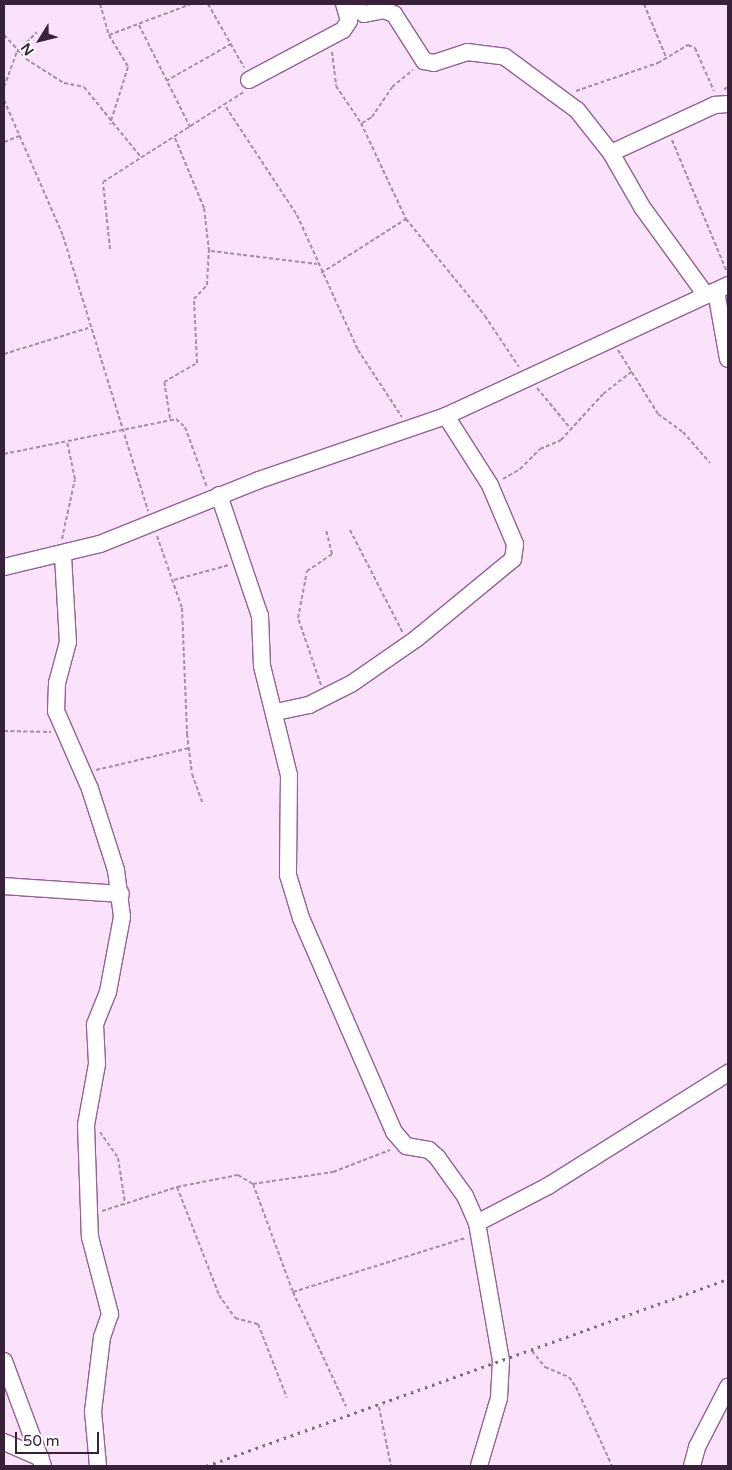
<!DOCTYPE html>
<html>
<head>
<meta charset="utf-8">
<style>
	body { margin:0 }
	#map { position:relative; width:732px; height:1470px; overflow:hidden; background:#f9e2fa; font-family:"Varela Round",sans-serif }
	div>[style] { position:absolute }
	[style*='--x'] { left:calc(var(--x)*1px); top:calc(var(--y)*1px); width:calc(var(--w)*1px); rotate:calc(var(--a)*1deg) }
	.path>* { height:2px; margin-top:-1px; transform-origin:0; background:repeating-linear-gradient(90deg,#a38da4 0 4px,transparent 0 6.5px) }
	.roads { filter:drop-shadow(1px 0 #946097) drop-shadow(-1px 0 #946097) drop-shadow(0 1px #946097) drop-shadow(0 -1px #946097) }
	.minor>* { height:16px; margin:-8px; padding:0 8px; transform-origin:8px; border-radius:8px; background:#fff }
	.rail>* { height:3px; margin-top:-1.5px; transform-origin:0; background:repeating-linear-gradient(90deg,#7f6980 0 2.5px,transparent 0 7.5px) }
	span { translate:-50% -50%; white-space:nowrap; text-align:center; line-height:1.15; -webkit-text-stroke:4px #fff; paint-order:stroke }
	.frame { position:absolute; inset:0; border:5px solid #382239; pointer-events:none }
	.north { position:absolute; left:15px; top:15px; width:50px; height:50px; -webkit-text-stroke:4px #fff; paint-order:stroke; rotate:234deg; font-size:14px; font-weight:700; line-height:20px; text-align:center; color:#382239 }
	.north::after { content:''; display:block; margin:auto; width:18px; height:22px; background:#382239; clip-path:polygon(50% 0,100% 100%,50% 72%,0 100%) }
	.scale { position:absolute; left:15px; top:1432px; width:84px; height:22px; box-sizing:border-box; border:2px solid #382239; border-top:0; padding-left:6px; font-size:15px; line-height:18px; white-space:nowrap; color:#382239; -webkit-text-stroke:4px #fff; paint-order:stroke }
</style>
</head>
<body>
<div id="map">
	<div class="path">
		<div style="--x:100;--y:4;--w:32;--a:74"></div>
		<div style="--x:109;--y:35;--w:37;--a:59"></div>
		<div style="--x:128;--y:67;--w:60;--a:107.5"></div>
		<div style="--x:208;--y:4;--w:73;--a:60.3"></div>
		<div style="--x:644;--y:4;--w:57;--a:67.5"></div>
		<div style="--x:139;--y:25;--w:114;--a:63.4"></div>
		<div style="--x:4;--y:35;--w:33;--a:47"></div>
		<div style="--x:26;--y:59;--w:45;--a:32.3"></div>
		<div style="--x:64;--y:83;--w:20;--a:11"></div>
		<div style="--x:84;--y:87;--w:89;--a:50.9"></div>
		<div style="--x:109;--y:35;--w:88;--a:-20.7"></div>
		<div style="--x:332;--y:52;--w:34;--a:83"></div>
		<div style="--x:336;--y:86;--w:45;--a:56"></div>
		<div style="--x:361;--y:123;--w:106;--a:64.9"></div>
		<div style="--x:406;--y:219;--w:125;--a:50.8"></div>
		<div style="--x:485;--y:316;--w:61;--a:56.3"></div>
		<div style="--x:166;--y:81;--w:75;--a:-29.6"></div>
		<div style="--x:4;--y:87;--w:37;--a:-70"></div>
		<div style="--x:17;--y:52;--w:28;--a:-45"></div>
		<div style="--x:724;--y:90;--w:6;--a:-45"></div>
		<div style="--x:576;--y:91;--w:87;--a:-18.9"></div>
		<div style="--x:658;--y:63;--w:35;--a:-31"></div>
		<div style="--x:688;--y:45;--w:8;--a:23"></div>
		<div style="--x:695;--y:48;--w:47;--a:66.2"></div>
		<div style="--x:4;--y:100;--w:148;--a:66.5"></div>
		<div style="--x:63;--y:236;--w:288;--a:72.8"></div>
		<div style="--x:226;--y:107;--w:129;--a:56.7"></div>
		<div style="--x:297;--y:215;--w:148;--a:65.7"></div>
		<div style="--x:358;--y:350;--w:80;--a:56.7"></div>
		<div style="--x:362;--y:123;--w:12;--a:-31"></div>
		<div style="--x:372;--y:117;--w:36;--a:-56"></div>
		<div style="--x:392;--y:87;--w:27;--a:-39"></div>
		<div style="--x:672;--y:140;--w:143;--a:67.4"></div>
		<div style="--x:4;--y:142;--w:17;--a:-21"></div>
		<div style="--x:110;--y:249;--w:67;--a:-96"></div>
		<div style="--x:103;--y:182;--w:167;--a:-32.6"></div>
		<div style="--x:211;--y:251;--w:107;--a:7"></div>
		<div style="--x:321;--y:273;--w:101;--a:-32.4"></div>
		<div style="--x:618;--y:350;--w:75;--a:58"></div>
		<div style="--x:658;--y:414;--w:31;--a:36"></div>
		<div style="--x:683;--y:432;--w:41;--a:48.9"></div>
		<div style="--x:4;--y:354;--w:88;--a:-17.2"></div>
		<div style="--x:537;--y:388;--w:53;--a:50.3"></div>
		<div style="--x:170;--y:418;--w:36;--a:-99"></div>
		<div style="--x:164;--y:382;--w:38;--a:-30"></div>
		<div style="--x:197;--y:363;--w:64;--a:-92.7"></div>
		<div style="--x:194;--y:299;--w:19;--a:-47"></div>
		<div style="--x:207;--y:285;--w:34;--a:-87"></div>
		<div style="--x:209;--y:251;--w:43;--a:-96.6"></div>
		<div style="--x:204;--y:208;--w:76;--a:-112.5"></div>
		<div style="--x:4;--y:454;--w:176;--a:-11.5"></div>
		<div style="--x:176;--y:419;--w:12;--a:42"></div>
		<div style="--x:185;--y:427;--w:64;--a:69.9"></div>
		<div style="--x:503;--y:479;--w:20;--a:-30"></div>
		<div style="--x:520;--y:469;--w:28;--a:-45"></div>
		<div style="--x:540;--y:449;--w:23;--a:-23"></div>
		<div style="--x:561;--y:440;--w:62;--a:-47.6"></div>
		<div style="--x:603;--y:394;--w:37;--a:-38"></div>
		<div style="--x:350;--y:530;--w:116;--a:62.8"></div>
		<div style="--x:157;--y:536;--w:76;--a:70.9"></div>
		<div style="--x:182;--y:608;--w:126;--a:87.7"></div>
		<div style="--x:187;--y:734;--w:40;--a:82.9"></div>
		<div style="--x:192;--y:774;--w:32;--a:70"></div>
		<div style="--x:62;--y:539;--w:61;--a:-77.8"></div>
		<div style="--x:75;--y:479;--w:38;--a:-102"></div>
		<div style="--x:174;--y:580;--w:57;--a:-15.3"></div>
		<div style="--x:321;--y:685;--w:71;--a:-108.9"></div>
		<div style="--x:298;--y:618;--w:48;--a:-79.2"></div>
		<div style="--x:307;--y:571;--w:30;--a:-34"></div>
		<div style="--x:332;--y:554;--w:25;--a:-104"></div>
		<div style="--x:4;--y:731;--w:47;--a:1.2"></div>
		<div style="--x:96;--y:770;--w:96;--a:-13.3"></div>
		<div style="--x:100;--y:1132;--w:32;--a:55"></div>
		<div style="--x:118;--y:1158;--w:46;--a:81.2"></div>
		<div style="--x:253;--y:1184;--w:115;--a:69.7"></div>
		<div style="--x:293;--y:1292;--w:126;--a:65.1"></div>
		<div style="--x:177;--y:1187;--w:116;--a:68.7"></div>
		<div style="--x:219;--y:1295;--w:28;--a:55"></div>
		<div style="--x:235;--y:1318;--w:24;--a:15"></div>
		<div style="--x:258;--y:1324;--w:79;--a:68.6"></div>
		<div style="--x:102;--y:1211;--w:79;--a:-17.7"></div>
		<div style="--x:177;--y:1187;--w:62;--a:-11.1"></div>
		<div style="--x:238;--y:1175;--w:17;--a:31"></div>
		<div style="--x:253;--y:1184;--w:81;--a:-8.5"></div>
		<div style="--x:333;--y:1172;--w:61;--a:-21.1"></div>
		<div style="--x:293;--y:1292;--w:180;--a:-17.4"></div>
		<div style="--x:532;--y:1351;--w:21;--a:51"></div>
		<div style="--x:545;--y:1367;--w:26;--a:23"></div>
		<div style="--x:569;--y:1377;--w:12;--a:55"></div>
		<div style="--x:576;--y:1387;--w:87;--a:65.5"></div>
		<div style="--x:379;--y:1407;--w:60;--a:78.5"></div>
	</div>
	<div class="roads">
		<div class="minor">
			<div style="--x:348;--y:4;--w:19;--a:32"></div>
			<div style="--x:364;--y:14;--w:20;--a:-11"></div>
			<div style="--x:384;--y:10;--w:11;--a:22"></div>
			<div style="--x:394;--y:14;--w:56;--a:57.4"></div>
			<div style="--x:424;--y:61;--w:10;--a:11"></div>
			<div style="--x:434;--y:63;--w:35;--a:-18"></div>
			<div style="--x:467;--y:52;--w:38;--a:7"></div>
			<div style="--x:505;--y:57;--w:89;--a:36.4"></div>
			<div style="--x:577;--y:110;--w:55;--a:51.7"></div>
			<div style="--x:611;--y:153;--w:62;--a:60.1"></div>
			<div style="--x:642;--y:207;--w:109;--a:54"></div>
			<div style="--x:249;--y:80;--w:106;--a:-28"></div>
			<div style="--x:343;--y:30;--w:11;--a:-56"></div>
			<div style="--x:349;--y:21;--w:18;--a:-106"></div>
			<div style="--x:611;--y:153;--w:115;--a:-24.8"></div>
			<div style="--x:715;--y:105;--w:13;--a:-4"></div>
			<div style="--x:716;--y:291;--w:69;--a:80"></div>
			<div style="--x:219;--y:495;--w:128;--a:71.3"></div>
			<div style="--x:260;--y:616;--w:50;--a:87.7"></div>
			<div style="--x:262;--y:666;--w:112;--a:76.1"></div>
			<div style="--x:289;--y:775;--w:100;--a:90.6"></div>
			<div style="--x:288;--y:875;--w:45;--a:73.2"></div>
			<div style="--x:301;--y:918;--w:233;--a:66.5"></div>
			<div style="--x:394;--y:1132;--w:18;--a:49"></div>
			<div style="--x:406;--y:1146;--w:23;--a:10"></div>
			<div style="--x:429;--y:1150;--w:11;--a:41"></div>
			<div style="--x:437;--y:1157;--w:48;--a:54.3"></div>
			<div style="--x:465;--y:1196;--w:30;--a:66"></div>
			<div style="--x:477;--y:1223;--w:139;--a:80.1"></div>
			<div style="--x:501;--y:1360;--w:38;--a:93"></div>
			<div style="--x:499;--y:1398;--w:71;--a:106.4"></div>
			<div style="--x:63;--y:556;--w:86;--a:86.7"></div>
			<div style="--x:68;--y:642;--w:42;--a:105"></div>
			<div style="--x:57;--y:683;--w:28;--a:92"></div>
			<div style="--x:56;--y:711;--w:85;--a:66.4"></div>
			<div style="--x:90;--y:789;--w:85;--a:72.2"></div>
			<div style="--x:116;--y:870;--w:47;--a:82.7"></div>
			<div style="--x:122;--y:917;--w:76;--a:100.6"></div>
			<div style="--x:108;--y:992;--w:35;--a:112"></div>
			<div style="--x:95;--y:1025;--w:39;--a:87"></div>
			<div style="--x:97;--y:1064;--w:62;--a:100.2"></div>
			<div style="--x:86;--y:1125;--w:112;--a:88"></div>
			<div style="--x:90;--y:1237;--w:80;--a:75.4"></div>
			<div style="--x:110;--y:1314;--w:24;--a:109"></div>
			<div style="--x:102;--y:1337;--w:75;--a:96.9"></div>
			<div style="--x:93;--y:1411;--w:55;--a:84.8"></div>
			<div style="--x:4;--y:567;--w:99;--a:-13.5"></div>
			<div style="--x:100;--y:544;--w:171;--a:-21.9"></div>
			<div style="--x:259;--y:480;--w:198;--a:-18.9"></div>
			<div style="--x:446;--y:416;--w:311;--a:-24.9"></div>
			<div style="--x:276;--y:712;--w:34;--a:-12"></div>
			<div style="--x:309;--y:705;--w:47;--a:-26.6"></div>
			<div style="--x:351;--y:684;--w:79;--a:-34.7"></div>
			<div style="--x:416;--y:639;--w:126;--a:-39.5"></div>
			<div style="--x:513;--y:559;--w:15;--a:-82"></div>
			<div style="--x:515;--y:544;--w:64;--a:-113"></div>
			<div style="--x:490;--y:485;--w:82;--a:-122.5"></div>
			<div style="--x:4;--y:886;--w:117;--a:3.9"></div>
			<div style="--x:477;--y:1223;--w:80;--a:-27.5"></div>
			<div style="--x:548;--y:1186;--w:213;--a:-32.1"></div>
			<div style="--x:4;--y:1361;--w:112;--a:69.6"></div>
			<div style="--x:4;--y:1442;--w:40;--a:23.4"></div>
			<div style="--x:692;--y:1466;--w:20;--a:-75"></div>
			<div style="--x:697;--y:1447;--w:68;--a:-62.7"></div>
		</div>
	</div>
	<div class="rail">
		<div style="--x:206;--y:1466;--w:554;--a:-19.71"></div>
	</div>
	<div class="frame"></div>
	<div class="north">N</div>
	<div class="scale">50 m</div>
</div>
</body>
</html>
